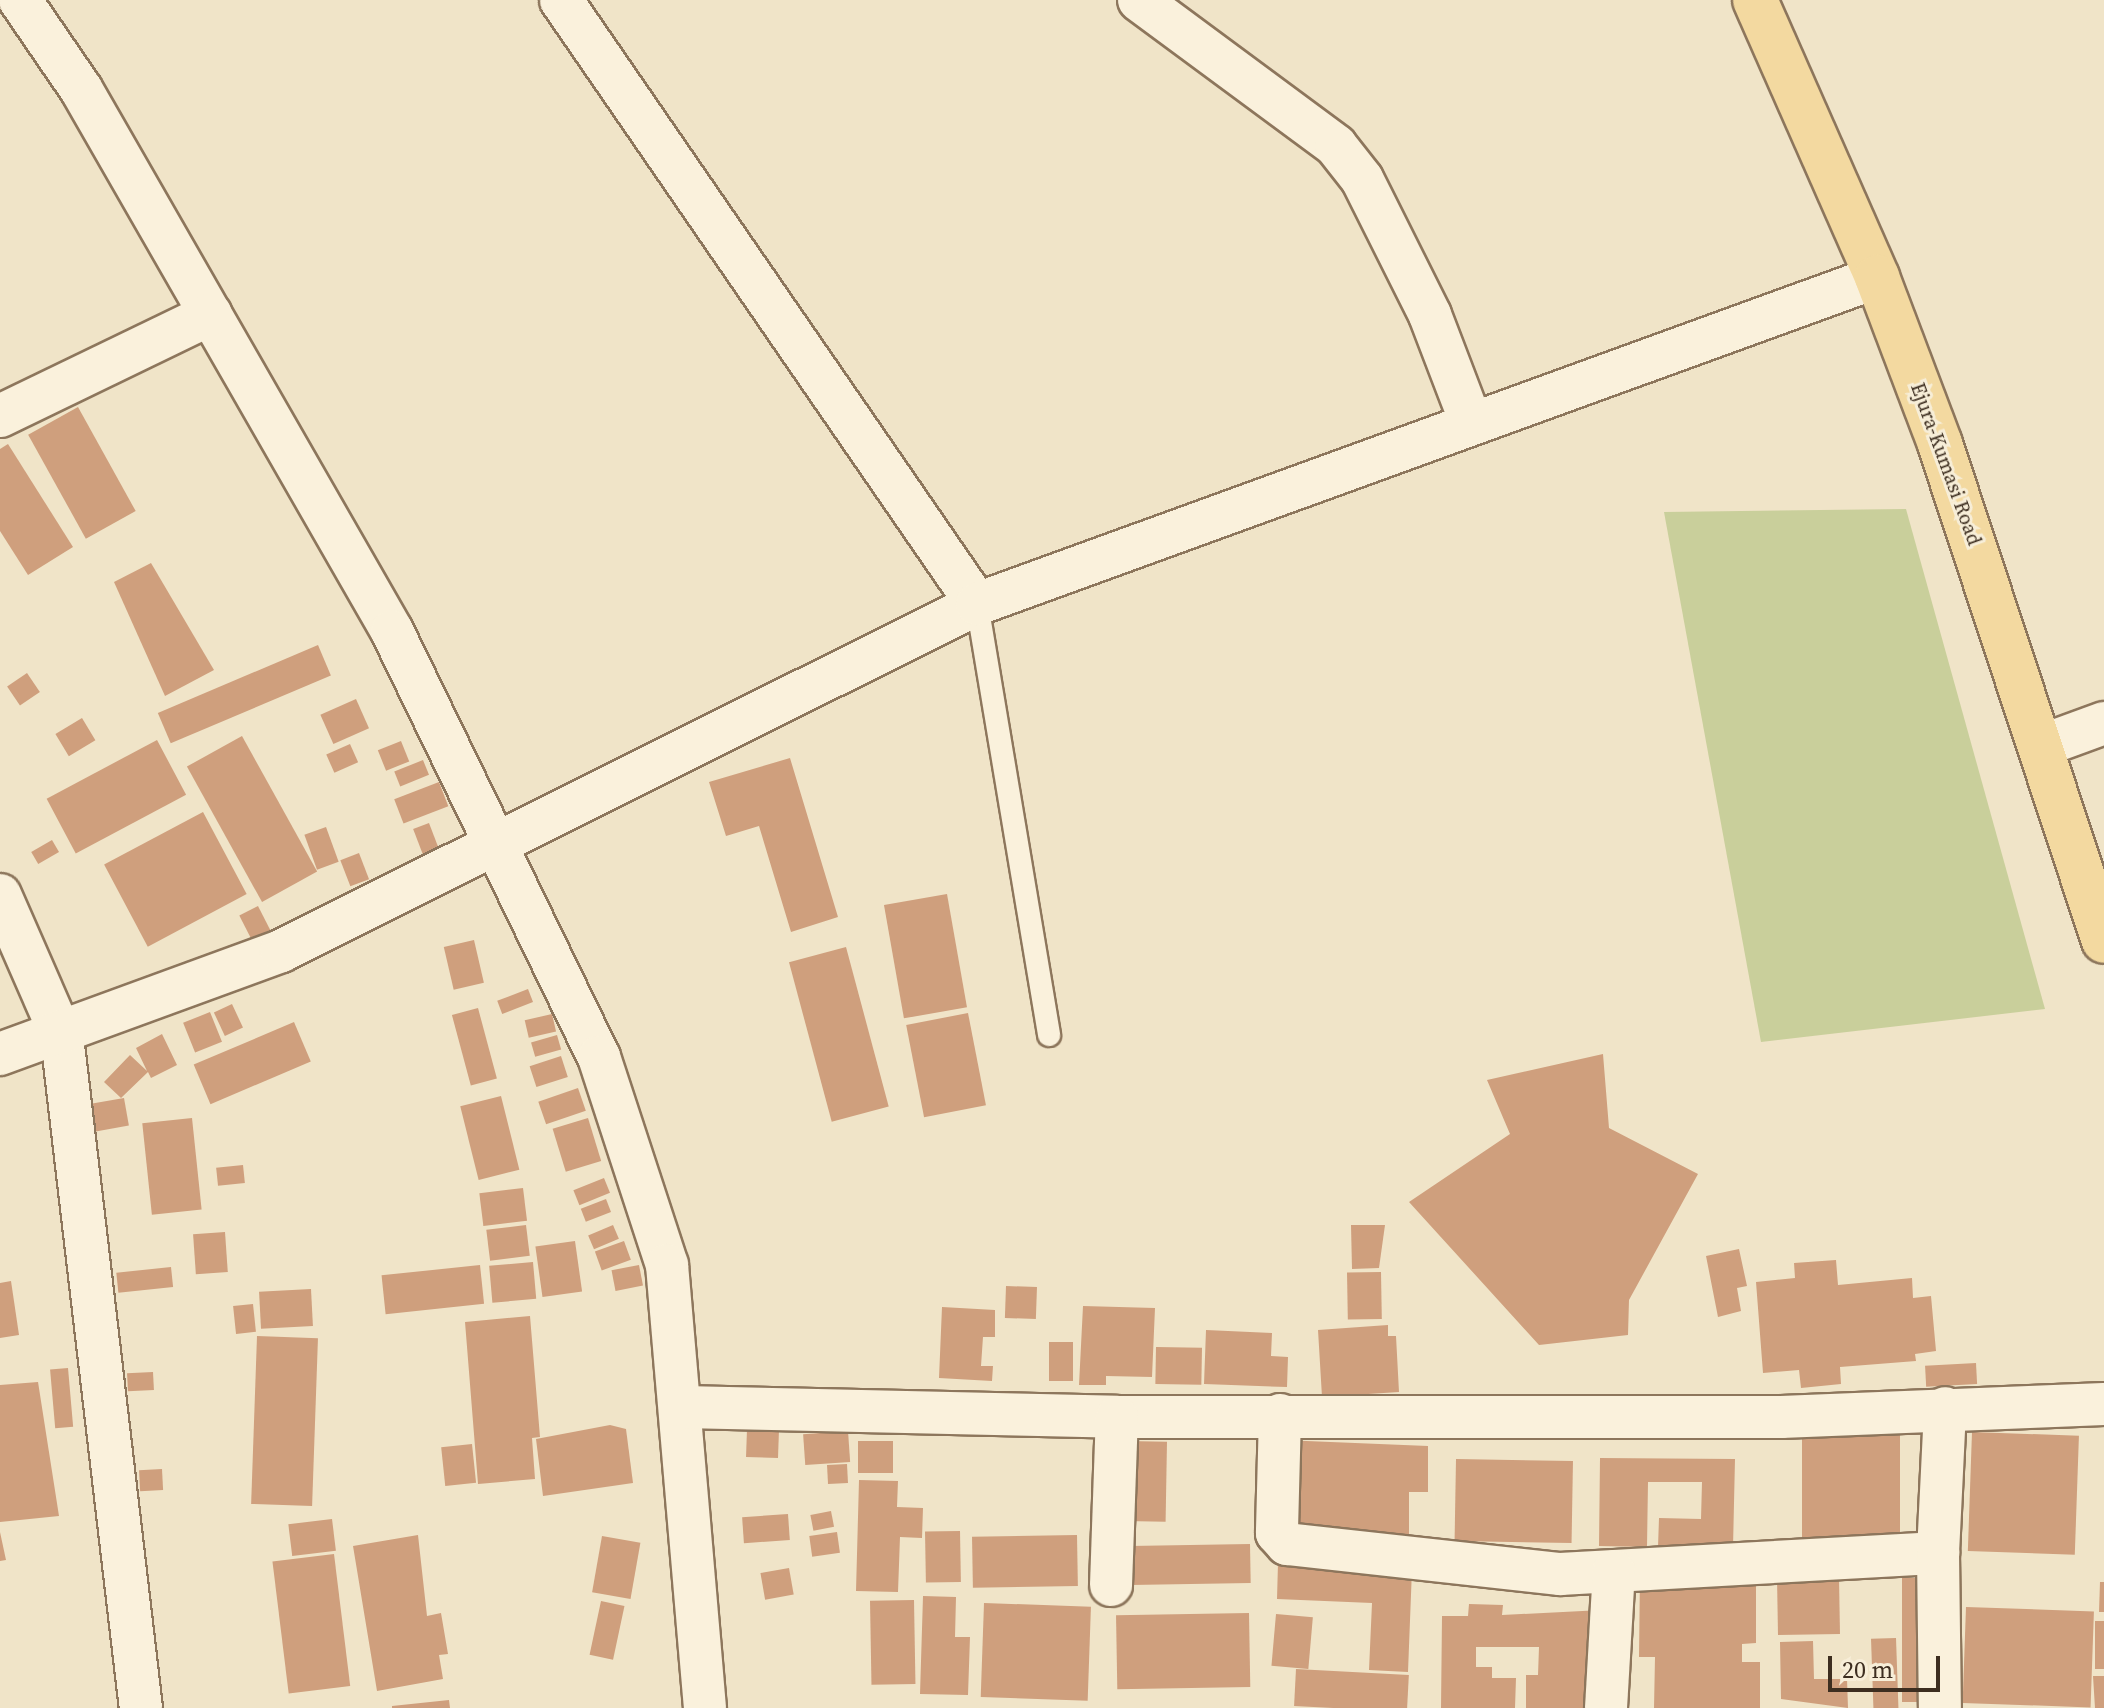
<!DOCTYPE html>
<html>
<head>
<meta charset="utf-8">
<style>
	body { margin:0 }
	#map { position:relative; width:2104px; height:1708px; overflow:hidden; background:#f0e4c8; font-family:"Source Serif 4",serif }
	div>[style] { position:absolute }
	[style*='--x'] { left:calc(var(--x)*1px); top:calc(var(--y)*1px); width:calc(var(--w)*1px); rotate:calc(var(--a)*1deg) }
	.green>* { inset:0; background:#c9cf9b }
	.building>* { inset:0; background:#cf9f7d; transform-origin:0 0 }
	.roads { filter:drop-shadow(2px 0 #8d765c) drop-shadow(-2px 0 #8d765c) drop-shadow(0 2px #8d765c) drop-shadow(0 -2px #8d765c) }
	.service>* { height:22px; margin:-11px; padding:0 11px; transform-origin:11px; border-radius:11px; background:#faf1dc }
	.minor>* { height:42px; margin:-21px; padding:0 21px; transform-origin:21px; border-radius:21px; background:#faf1dc }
	.primary>* { height:44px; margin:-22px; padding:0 22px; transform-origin:22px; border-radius:22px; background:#f3d9a0 }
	span { translate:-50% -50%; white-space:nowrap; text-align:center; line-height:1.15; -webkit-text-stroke:6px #f7eed8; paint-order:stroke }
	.street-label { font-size:20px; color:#3d2e20 }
	.scale { position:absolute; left:1828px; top:1656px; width:112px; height:36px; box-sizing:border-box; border:4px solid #3d2e20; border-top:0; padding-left:10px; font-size:24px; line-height:28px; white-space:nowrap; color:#3d2e20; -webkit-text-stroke:6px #f7eed8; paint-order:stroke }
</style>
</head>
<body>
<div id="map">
	<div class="green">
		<div style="clip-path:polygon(1906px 509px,2045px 1009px,1761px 1042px,1664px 512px)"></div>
	</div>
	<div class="building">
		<div style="left:78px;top:407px;width:119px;height:57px;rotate:61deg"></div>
		<div style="clip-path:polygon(8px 444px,73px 547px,28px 575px,0 531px,0 449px)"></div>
		<div style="clip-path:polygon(151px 563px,214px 670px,165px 696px,114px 582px)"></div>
		<div style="left:318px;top:645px;width:33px;height:174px;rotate:67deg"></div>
		<div style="left:27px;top:673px;width:23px;height:24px;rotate:56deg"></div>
		<div style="left:356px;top:699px;width:32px;height:39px;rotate:66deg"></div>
		<div style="left:82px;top:718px;width:26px;height:31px;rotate:59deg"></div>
		<div style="left:242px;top:736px;width:155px;height:63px;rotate:61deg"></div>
		<div style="left:157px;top:740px;width:62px;height:125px;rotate:62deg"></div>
		<div style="left:401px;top:741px;width:22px;height:25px;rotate:68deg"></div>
		<div style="left:350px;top:744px;width:20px;height:26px;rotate:66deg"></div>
		<div style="clip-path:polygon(790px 758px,838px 917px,791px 932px,759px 826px,726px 836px,709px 782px)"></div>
		<div style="left:423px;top:760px;width:16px;height:31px;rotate:68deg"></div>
		<div style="left:439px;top:782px;width:26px;height:48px;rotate:69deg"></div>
		<div style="left:203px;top:812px;width:93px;height:112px;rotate:62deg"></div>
		<div style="left:429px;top:823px;width:28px;height:17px;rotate:69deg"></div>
		<div style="left:326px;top:827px;width:37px;height:23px;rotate:70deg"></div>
		<div style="left:52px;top:840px;width:14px;height:24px;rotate:60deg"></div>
		<div style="left:359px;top:853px;width:28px;height:20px;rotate:69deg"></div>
		<div style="left:947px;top:894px;width:115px;height:64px;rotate:80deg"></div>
		<div style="left:258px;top:906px;width:27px;height:21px;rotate:63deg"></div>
		<div style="left:474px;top:940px;width:44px;height:31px;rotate:77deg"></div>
		<div style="left:846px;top:947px;width:165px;height:59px;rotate:75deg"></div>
		<div style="left:528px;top:989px;width:14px;height:33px;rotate:69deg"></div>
		<div style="left:232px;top:1004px;width:26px;height:20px;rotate:65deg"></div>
		<div style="left:478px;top:1008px;width:73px;height:27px;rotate:75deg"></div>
		<div style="left:210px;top:1012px;width:32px;height:29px;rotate:68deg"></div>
		<div style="left:968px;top:1013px;width:94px;height:63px;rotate:79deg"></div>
		<div style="left:552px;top:1014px;width:18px;height:28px;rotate:77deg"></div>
		<div style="left:294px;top:1022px;width:43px;height:109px;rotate:67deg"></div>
		<div style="clip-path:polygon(162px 1034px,177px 1065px,151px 1078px,148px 1072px,121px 1098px,104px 1082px,130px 1055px,147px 1071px,136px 1048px)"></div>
		<div style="left:557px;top:1035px;width:15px;height:27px;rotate:74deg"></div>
		<div style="clip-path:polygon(1603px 1054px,1609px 1128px,1698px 1174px,1629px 1300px,1628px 1335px,1539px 1345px,1409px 1202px,1510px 1134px,1487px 1080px)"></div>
		<div style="left:561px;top:1056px;width:22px;height:33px;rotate:72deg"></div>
		<div style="left:578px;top:1088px;width:24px;height:42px;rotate:71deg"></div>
		<div style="left:501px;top:1096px;width:76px;height:42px;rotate:76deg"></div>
		<div style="left:124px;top:1098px;width:28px;height:35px;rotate:80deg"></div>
		<div style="left:192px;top:1118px;width:92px;height:50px;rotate:84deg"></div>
		<div style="left:588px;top:1118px;width:45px;height:37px;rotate:73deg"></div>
		<div style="left:243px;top:1165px;width:18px;height:27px;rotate:84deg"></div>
		<div style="left:604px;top:1178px;width:16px;height:33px;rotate:68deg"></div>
		<div style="left:523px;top:1188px;width:33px;height:44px;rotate:83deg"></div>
		<div style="left:606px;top:1199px;width:14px;height:27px;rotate:69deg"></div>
		<div style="left:526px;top:1225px;width:31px;height:40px;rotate:83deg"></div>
		<div style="left:613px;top:1225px;width:15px;height:27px;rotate:67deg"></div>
		<div style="clip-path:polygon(1351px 1225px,1385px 1225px,1379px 1268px,1352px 1269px)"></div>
		<div style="left:225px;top:1232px;width:40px;height:32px;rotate:86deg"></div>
		<div style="left:575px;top:1241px;width:51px;height:40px;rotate:82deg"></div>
		<div style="left:624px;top:1241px;width:20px;height:31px;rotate:70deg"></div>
		<div style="clip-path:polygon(1739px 1249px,1747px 1286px,1737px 1288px,1741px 1311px,1718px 1317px,1706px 1256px)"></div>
		<div style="clip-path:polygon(1836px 1260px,1838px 1285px,1912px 1278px,1913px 1298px,1931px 1296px,1936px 1351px,1915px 1354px,1916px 1361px,1840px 1367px,1841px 1384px,1801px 1388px,1799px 1370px,1763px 1373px,1756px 1282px,1795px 1278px,1794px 1263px)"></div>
		<div style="left:533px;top:1262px;width:37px;height:44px;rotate:85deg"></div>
		<div style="left:480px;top:1265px;width:39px;height:99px;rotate:84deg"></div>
		<div style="left:639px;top:1265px;width:21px;height:28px;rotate:79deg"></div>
		<div style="left:171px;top:1267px;width:20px;height:55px;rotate:84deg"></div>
		<div style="left:1381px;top:1272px;width:47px;height:34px;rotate:89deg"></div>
		<div style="clip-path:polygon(11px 1281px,19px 1335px,0 1338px,0 1283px)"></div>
		<div style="left:1006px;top:1286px;width:31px;height:32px;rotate:2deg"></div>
		<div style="left:311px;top:1289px;width:37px;height:52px;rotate:87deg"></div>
		<div style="left:253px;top:1304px;width:28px;height:20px;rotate:84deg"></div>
		<div style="clip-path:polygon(1083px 1306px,1155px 1308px,1152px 1377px,1106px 1376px,1106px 1385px,1079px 1385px)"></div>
		<div style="clip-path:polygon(942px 1307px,995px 1310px,995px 1337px,983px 1337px,981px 1366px,993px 1366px,992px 1381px,939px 1378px)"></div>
		<div style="clip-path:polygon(530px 1316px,540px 1437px,532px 1438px,535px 1479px,478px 1484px,465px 1322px)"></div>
		<div style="clip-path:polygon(1388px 1325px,1388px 1336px,1396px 1336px,1399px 1392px,1322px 1397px,1318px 1330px)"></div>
		<div style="clip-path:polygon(1206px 1330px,1272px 1333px,1271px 1356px,1288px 1357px,1287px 1387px,1204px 1384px)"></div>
		<div style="left:257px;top:1336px;width:61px;height:168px;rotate:2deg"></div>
		<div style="left:1049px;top:1342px;width:24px;height:39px"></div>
		<div style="left:1156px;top:1347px;width:46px;height:37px;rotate:1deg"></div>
		<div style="left:1976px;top:1363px;width:21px;height:51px;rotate:87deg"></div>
		<div style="left:68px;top:1368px;width:59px;height:18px;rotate:85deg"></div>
		<div style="left:153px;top:1372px;width:18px;height:26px;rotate:87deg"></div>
		<div style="clip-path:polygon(38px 1382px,59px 1516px,0 1522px,0 1385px)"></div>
		<div style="clip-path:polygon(610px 1425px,626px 1429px,633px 1483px,543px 1496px,536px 1439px)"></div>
		<div style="left:747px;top:1429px;width:32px;height:28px;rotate:2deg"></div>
		<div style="left:1900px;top:1430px;width:119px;height:98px;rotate:90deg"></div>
		<div style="left:848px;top:1431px;width:31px;height:45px;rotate:86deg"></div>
		<div style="left:1972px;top:1432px;width:107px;height:119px;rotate:2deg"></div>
		<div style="clip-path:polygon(1282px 1440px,1428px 1446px,1428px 1492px,1409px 1492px,1409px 1538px,1280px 1536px)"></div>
		<div style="left:858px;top:1441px;width:35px;height:32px"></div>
		<div style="left:1126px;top:1441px;width:41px;height:80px;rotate:1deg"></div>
		<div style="left:472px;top:1444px;width:39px;height:31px;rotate:84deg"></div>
		<div style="clip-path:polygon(1600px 1458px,1735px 1459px,1733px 1548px,1658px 1547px,1659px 1518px,1701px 1519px,1702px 1482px,1648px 1482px,1647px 1547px,1599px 1546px)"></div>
		<div style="left:1456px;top:1459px;width:117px;height:82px;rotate:1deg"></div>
		<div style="left:847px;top:1464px;width:19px;height:20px;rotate:87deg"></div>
		<div style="left:162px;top:1469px;width:21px;height:23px;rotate:87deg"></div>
		<div style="clip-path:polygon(859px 1480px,898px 1481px,897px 1507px,923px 1508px,922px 1538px,900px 1537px,898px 1592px,856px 1591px)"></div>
		<div style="left:831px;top:1511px;width:16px;height:21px;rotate:79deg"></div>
		<div style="left:788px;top:1514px;width:26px;height:46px;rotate:86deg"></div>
		<div style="left:332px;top:1519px;width:32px;height:44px;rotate:83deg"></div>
		<div style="left:960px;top:1531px;width:51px;height:35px;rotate:89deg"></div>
		<div style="clip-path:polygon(0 1532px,6px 1560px,0 1561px)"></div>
		<div style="left:837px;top:1532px;width:21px;height:28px;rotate:82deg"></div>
		<div style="clip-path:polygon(418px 1535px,427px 1616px,441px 1613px,448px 1654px,439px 1655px,443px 1679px,377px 1691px,353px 1546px)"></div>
		<div style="left:1077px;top:1535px;width:51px;height:105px;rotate:89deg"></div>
		<div style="left:602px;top:1536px;width:39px;height:57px;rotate:10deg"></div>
		<div style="left:1250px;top:1544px;width:39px;height:120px;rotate:89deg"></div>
		<div style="left:334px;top:1554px;width:133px;height:62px;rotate:83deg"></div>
		<div style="clip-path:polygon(1278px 1563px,1412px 1569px,1408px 1672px,1369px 1670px,1372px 1603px,1277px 1599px)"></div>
		<div style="left:789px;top:1568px;width:27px;height:29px;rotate:80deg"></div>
		<div style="clip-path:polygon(1640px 1575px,1756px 1575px,1756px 1643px,1742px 1644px,1742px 1662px,1760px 1662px,1760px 1708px,1654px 1708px,1655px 1657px,1639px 1657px)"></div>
		<div style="left:1839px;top:1577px;width:57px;height:62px;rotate:89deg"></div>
		<div style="left:1902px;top:1578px;width:24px;height:124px"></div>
		<div style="clip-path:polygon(2100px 1582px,2104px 1582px,2104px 1612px,2099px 1612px)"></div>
		<div style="clip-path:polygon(923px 1596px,956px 1597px,955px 1637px,970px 1637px,968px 1695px,920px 1694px)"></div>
		<div style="left:914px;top:1600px;width:84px;height:44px;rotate:89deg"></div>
		<div style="left:601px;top:1601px;width:24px;height:55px;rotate:12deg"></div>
		<div style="left:984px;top:1603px;width:107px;height:94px;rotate:2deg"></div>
		<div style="clip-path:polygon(1469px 1604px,1503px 1605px,1502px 1615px,1602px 1610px,1595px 1708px,1526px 1708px,1526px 1675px,1538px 1675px,1539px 1647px,1476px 1647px,1476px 1667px,1492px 1667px,1492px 1678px,1516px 1678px,1515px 1708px,1441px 1708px,1442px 1616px,1468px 1616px)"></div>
		<div style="left:1966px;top:1607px;width:128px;height:96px;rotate:2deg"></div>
		<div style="left:1249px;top:1613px;width:74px;height:133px;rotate:89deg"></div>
		<div style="left:1276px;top:1614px;width:37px;height:52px;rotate:5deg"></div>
		<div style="left:2095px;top:1621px;width:9px;height:48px"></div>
		<div style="left:1896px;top:1638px;width:70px;height:25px;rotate:88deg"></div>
		<div style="clip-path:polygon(1813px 1641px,1814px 1679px,1847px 1679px,1848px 1708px,1781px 1699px,1780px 1642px)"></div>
		<div style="left:1296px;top:1669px;width:113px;height:37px;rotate:3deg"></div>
		<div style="clip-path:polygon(2093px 1676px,2104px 1676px,2104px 1708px,2095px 1708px)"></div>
		<div style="clip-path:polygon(449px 1700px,450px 1708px,392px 1708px,392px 1706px)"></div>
	</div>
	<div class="roads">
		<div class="service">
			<div style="--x:977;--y:604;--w:437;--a:80.5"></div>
		</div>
		<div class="minor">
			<div style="--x:20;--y:0;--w:108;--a:55.6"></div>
			<div style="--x:81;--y:89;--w:625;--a:60.15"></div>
			<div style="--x:392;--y:631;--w:474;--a:64.1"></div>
			<div style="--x:599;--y:1057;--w:219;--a:71.9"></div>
			<div style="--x:667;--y:1265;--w:445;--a:85.1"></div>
			<div style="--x:561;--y:0;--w:733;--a:55.44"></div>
			<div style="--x:1139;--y:0;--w:245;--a:36.5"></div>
			<div style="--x:1336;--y:146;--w:42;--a:51.8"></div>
			<div style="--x:1362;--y:179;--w:152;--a:63.4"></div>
			<div style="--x:1430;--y:315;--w:112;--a:69.1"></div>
			<div style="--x:0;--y:416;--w:234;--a:-25.8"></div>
			<div style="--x:2044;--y:745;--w:64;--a:-20.1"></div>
			<div style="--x:0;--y:895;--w:155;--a:66.4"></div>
			<div style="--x:62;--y:1037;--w:676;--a:83.29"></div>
			<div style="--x:0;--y:1054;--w:299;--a:-20.1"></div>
			<div style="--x:281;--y:951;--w:778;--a:-26.5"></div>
			<div style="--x:977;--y:604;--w:958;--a:-19.97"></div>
			<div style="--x:683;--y:1407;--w:434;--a:1.3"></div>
			<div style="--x:1117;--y:1417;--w:664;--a:0"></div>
			<div style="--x:1781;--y:1417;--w:323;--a:-2.3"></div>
			<div style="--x:1280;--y:1415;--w:118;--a:91.5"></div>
			<div style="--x:1277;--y:1533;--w:15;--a:48"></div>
			<div style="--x:1287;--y:1544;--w:275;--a:6.3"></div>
			<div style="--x:1560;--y:1574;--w:379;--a:-3.2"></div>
			<div style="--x:1938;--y:1553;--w:145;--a:-87.2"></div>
			<div style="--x:1938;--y:1553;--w:155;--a:89.3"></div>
			<div style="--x:1111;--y:1585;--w:168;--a:-88"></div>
			<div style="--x:1606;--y:1708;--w:137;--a:-86.7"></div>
		</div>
		<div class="primary">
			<div style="--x:1755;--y:0;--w:303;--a:66.2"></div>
			<div style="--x:1877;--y:277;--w:178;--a:69.3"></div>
			<div style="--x:1940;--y:444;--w:523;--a:71.74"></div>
		</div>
	</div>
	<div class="street-label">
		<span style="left:1946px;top:464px;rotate:70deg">Ejura-Kumasi Road</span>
	</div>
	<div class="scale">20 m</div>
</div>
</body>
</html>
